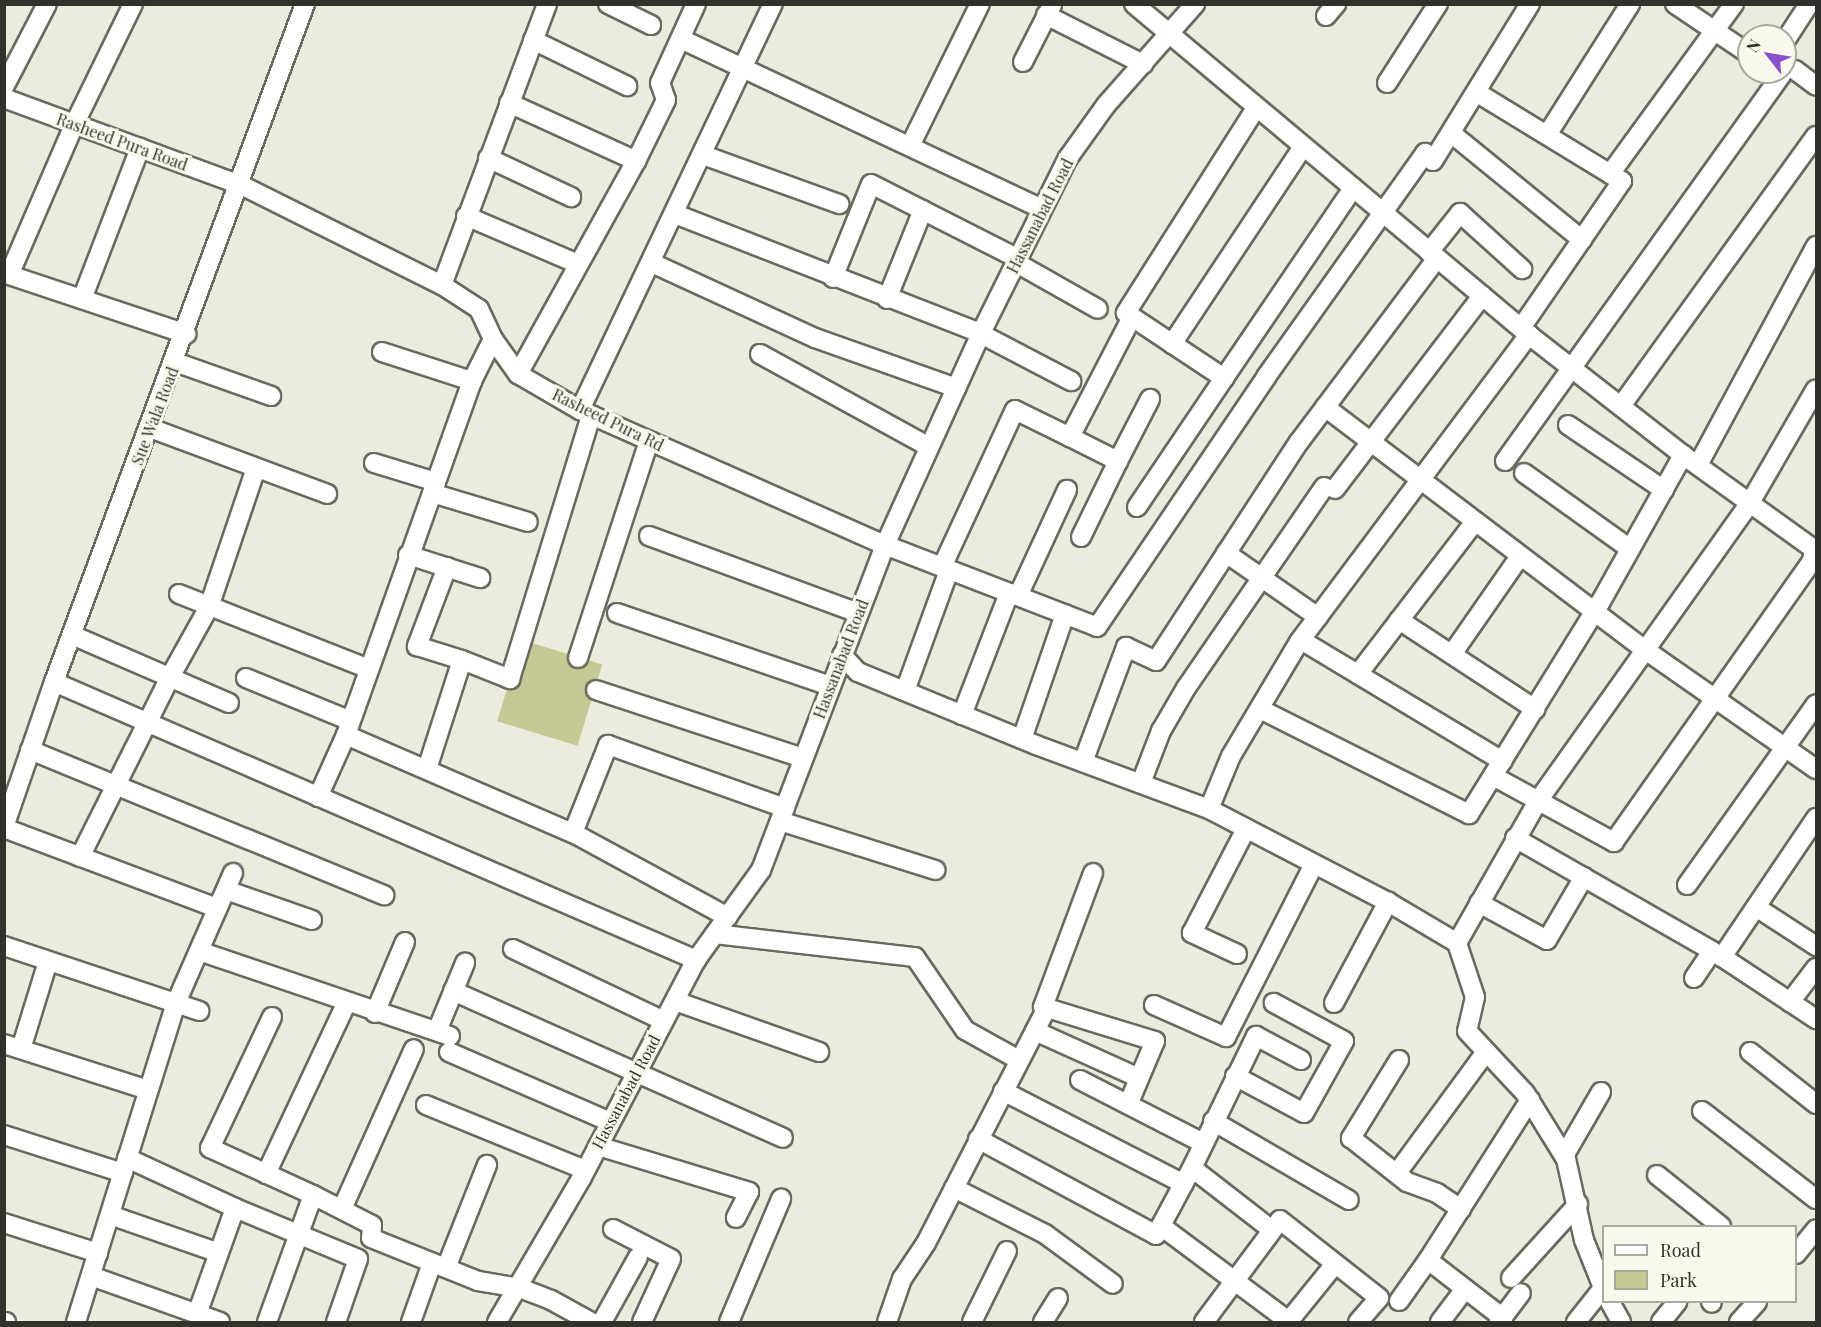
<!DOCTYPE html>
<html>
<head>
<meta charset="utf-8">
<style>
	body { margin:0 }
	#map { position:relative; width:1821px; height:1327px; overflow:hidden; background:#ebebde; font-family:"Playfair Display",serif }
	div>[style] { position:absolute }
	[style*='--x'] { left:calc(var(--x)*1px); top:calc(var(--y)*1px); width:calc(var(--w)*1px); rotate:calc(var(--a)*1deg) }
	.green>* { inset:0; background:#c7c994; transform-origin:0 0 }
	.roads { filter:drop-shadow(2px 0 #696a5f) drop-shadow(-2px 0 #696a5f) drop-shadow(0 2px #696a5f) drop-shadow(0 -2px #696a5f) }
	.minor>* { height:18px; margin:-9px; padding:0 9px; transform-origin:9px; border-radius:9px; background:#fff }
	span { translate:-50% -50%; white-space:nowrap; text-align:center; line-height:1.15; -webkit-text-stroke:6px #f8f9ec; paint-order:stroke }
	.street-label { font-size:16px; color:#32322d }
	.frame { position:absolute; inset:0; border:6px solid #32322d; pointer-events:none }
	.legend { position:absolute; left:1602px; top:1225px; width:195px; height:78px; box-sizing:border-box; background:#f8f9ec; border:2px solid #a9a9a0; margin:0; padding:8px 10px; list-style:none; font-size:18px; color:#32322d }
	.legend li { display:flex; align-items:center; gap:12px; height:30px }
	.legend b { width:30px; border:2px solid #a9a9a0 }
	.north { position:absolute; left:1737px; top:24px; width:60px; height:60px; box-sizing:border-box; background:#f8f9ec; border:2px solid #a9a9a0; border-radius:50%; rotate:301deg; font-size:16px; font-weight:700; line-height:24px; text-align:center; color:#32322d }
	.north::after { content:''; display:block; margin:auto; width:21px; height:27px; background:#8751c9; clip-path:polygon(50% 0,100% 100%,50% 72%,0 100%) }
</style>
</head>
<body>
<div id="map">
	<div class="green">
		<div style="left:522px;top:640px;width:84px;height:85px;rotate:17deg"></div>
	</div>
	<div class="roads">
		<div class="minor">
			<div style="--x:133;--y:4;--w:135;--a:116"></div>
			<div style="--x:74;--y:125;--w:163;--a:113.4"></div>
			<div style="--x:9;--y:275;--w:187;--a:18.4"></div>
			<div style="--x:608;--y:4;--w:48;--a:26"></div>
			<div style="--x:1134;--y:4;--w:515;--a:39.96"></div>
			<div style="--x:1529;--y:335;--w:195;--a:37.9"></div>
			<div style="--x:1683;--y:455;--w:161;--a:35.7"></div>
			<div style="--x:1814;--y:549;--w:12;--a:99"></div>
			<div style="--x:1812;--y:561;--w:344;--a:125.2"></div>
			<div style="--x:1614;--y:842;--w:138;--a:-151.4"></div>
			<div style="--x:1675;--y:4;--w:89;--a:34"></div>
			<div style="--x:1046;--y:15;--w:109;--a:26.8"></div>
			<div style="--x:1326;--y:16;--w:16;--a:-50"></div>
			<div style="--x:681;--y:39;--w:399;--a:25.2"></div>
			<div style="--x:533;--y:40;--w:105;--a:26.1"></div>
			<div style="--x:1785;--y:41;--w:44;--a:-57"></div>
			<div style="--x:1023;--y:62;--w:64;--a:-63"></div>
			<div style="--x:1795;--y:70;--w:26;--a:37"></div>
			<div style="--x:1387;--y:83;--w:94;--a:-57.2"></div>
			<div style="--x:4;--y:87;--w:93;--a:-62.6"></div>
			<div style="--x:1476;--y:92;--w:171;--a:31.4"></div>
			<div style="--x:1622;--y:181;--w:178;--a:124.5"></div>
			<div style="--x:4;--y:98;--w:252;--a:20.2"></div>
			<div style="--x:241;--y:185;--w:225;--a:26.5"></div>
			<div style="--x:442;--y:285;--w:44;--a:33"></div>
			<div style="--x:479;--y:309;--w:33;--a:65"></div>
			<div style="--x:493;--y:339;--w:43;--a:54.5"></div>
			<div style="--x:518;--y:374;--w:72;--a:30.1"></div>
			<div style="--x:580;--y:410;--w:334;--a:23.9"></div>
			<div style="--x:885;--y:545;--w:227;--a:21.1"></div>
			<div style="--x:1097;--y:627;--w:302;--a:-55.9"></div>
			<div style="--x:1266;--y:377;--w:275;--a:-54.6"></div>
			<div style="--x:1425;--y:153;--w:11;--a:45"></div>
			<div style="--x:1433;--y:161;--w:185;--a:-58.3"></div>
			<div style="--x:509;--y:103;--w:140;--a:24.5"></div>
			<div style="--x:1256;--y:108;--w:243;--a:122.4"></div>
			<div style="--x:1126;--y:313;--w:118;--a:33.6"></div>
			<div style="--x:1224;--y:378;--w:230;--a:-55.8"></div>
			<div style="--x:1451;--y:133;--w:169;--a:39.2"></div>
			<div style="--x:1547;--y:135;--w:155;--a:-57.6"></div>
			<div style="--x:910;--y:146;--w:158;--a:-63.8"></div>
			<div style="--x:703;--y:155;--w:145;--a:19.8"></div>
			<div style="--x:488;--y:158;--w:92;--a:25.2"></div>
			<div style="--x:1610;--y:174;--w:210;--a:-53.9"></div>
			<div style="--x:675;--y:214;--w:328;--a:21.3"></div>
			<div style="--x:466;--y:216;--w:122;--a:23.2"></div>
			<div style="--x:1429;--y:252;--w:50;--a:-51.5"></div>
			<div style="--x:1460;--y:213;--w:84;--a:42.1"></div>
			<div style="--x:1015;--y:262;--w:95;--a:29.5"></div>
			<div style="--x:652;--y:263;--w:179;--a:24.7"></div>
			<div style="--x:815;--y:338;--w:150;--a:19.5"></div>
			<div style="--x:833;--y:278;--w:101;--a:-68"></div>
			<div style="--x:871;--y:184;--w:164;--a:26.9"></div>
			<div style="--x:442;--y:285;--w:300;--a:-69.5"></div>
			<div style="--x:82;--y:299;--w:162;--a:-69"></div>
			<div style="--x:887;--y:299;--w:96;--a:-68"></div>
			<div style="--x:981;--y:334;--w:102;--a:27.6"></div>
			<div style="--x:493;--y:339;--w:47;--a:116.6"></div>
			<div style="--x:472;--y:381;--w:376;--a:109.6"></div>
			<div style="--x:346;--y:735;--w:247;--a:23.4"></div>
			<div style="--x:573;--y:833;--w:176;--a:28.5"></div>
			<div style="--x:1172;--y:344;--w:237;--a:-56.4"></div>
			<div style="--x:382;--y:352;--w:95;--a:17.9"></div>
			<div style="--x:760;--y:354;--w:193;--a:28.8"></div>
			<div style="--x:175;--y:362;--w:102;--a:19.5"></div>
			<div style="--x:518;--y:374;--w:244;--a:-61"></div>
			<div style="--x:636;--y:161;--w:68;--a:-63.8"></div>
			<div style="--x:666;--y:100;--w:18;--a:-109"></div>
			<div style="--x:660;--y:83;--w:87;--a:-65.5"></div>
			<div style="--x:1621;--y:406;--w:333;--a:-54.2"></div>
			<div style="--x:1325;--y:407;--w:400;--a:37.2"></div>
			<div style="--x:1644;--y:649;--w:210;--a:34.9"></div>
			<div style="--x:580;--y:410;--w:450;--a:-64.6"></div>
			<div style="--x:1568;--y:425;--w:116;--a:34.1"></div>
			<div style="--x:150;--y:428;--w:189;--a:20.4"></div>
			<div style="--x:1070;--y:437;--w:54;--a:26.6"></div>
			<div style="--x:1118;--y:461;--w:70;--a:-62.7"></div>
			<div style="--x:1505;--y:461;--w:475;--a:-54.4"></div>
			<div style="--x:1781;--y:75;--w:5;--a:-143"></div>
			<div style="--x:374;--y:463;--w:65;--a:17"></div>
			<div style="--x:1698;--y:465;--w:249;--a:-61.7"></div>
			<div style="--x:1524;--y:473;--w:130;--a:35.6"></div>
			<div style="--x:1335;--y:489;--w:243;--a:-52.7"></div>
			<div style="--x:432;--y:493;--w:100;--a:16.8"></div>
			<div style="--x:1137;--y:507;--w:156;--a:-56"></div>
			<div style="--x:649;--y:536;--w:223;--a:20.2"></div>
			<div style="--x:1081;--y:537;--w:85;--a:-64"></div>
			<div style="--x:1226;--y:553;--w:112;--a:34.8"></div>
			<div style="--x:408;--y:555;--w:76;--a:17.7"></div>
			<div style="--x:447;--y:567;--w:85;--a:110.8"></div>
			<div style="--x:417;--y:646;--w:47;--a:17.3"></div>
			<div style="--x:942;--y:567;--w:173;--a:-65.1"></div>
			<div style="--x:1015;--y:410;--w:61;--a:26.1"></div>
			<div style="--x:1070;--y:437;--w:135;--a:-62.7"></div>
			<div style="--x:179;--y:594;--w:204;--a:21.5"></div>
			<div style="--x:1018;--y:596;--w:117;--a:-65.2"></div>
			<div style="--x:617;--y:613;--w:225;--a:18.9"></div>
			<div style="--x:1399;--y:620;--w:163;--a:33.2"></div>
			<div style="--x:72;--y:635;--w:171;--a:23.4"></div>
			<div style="--x:1301;--y:640;--w:235;--a:31"></div>
			<div style="--x:1452;--y:654;--w:119;--a:-55.2"></div>
			<div style="--x:842;--y:655;--w:23;--a:47"></div>
			<div style="--x:858;--y:672;--w:192;--a:22.3"></div>
			<div style="--x:1036;--y:745;--w:184;--a:20.3"></div>
			<div style="--x:1209;--y:809;--w:202;--a:27.5"></div>
			<div style="--x:1388;--y:902;--w:80;--a:30.7"></div>
			<div style="--x:1457;--y:943;--w:57;--a:71.6"></div>
			<div style="--x:1475;--y:997;--w:35;--a:103"></div>
			<div style="--x:1467;--y:1031;--w:85;--a:46.9"></div>
			<div style="--x:1525;--y:1093;--w:78;--a:58.2"></div>
			<div style="--x:1566;--y:1159;--w:83;--a:77.5"></div>
			<div style="--x:1584;--y:1240;--w:54;--a:68.2"></div>
			<div style="--x:578;--y:658;--w:228;--a:-71.9"></div>
			<div style="--x:1358;--y:674;--w:190;--a:-52.5"></div>
			<div style="--x:246;--y:678;--w:113;--a:22.3"></div>
			<div style="--x:54;--y:682;--w:700;--a:23.41"></div>
			<div style="--x:596;--y:690;--w:218;--a:18.2"></div>
			<div style="--x:905;--y:691;--w:129;--a:-70"></div>
			<div style="--x:1260;--y:709;--w:234;--a:26.7"></div>
			<div style="--x:1469;--y:814;--w:248;--a:-58.2"></div>
			<div style="--x:1600;--y:603;--w:170;--a:-60.7"></div>
			<div style="--x:962;--y:715;--w:131;--a:-68.9"></div>
			<div style="--x:1022;--y:739;--w:132;--a:-71"></div>
			<div style="--x:30;--y:750;--w:383;--a:22.3"></div>
			<div style="--x:1083;--y:762;--w:123;--a:-69.5"></div>
			<div style="--x:1126;--y:647;--w:33;--a:25"></div>
			<div style="--x:1156;--y:661;--w:262;--a:-56.9"></div>
			<div style="--x:1299;--y:442;--w:230;--a:-53.1"></div>
			<div style="--x:427;--y:769;--w:114;--a:-72.2"></div>
			<div style="--x:462;--y:660;--w:52;--a:21.6"></div>
			<div style="--x:510;--y:679;--w:276;--a:-72.9"></div>
			<div style="--x:1141;--y:783;--w:56;--a:-69"></div>
			<div style="--x:1161;--y:731;--w:50;--a:-59.8"></div>
			<div style="--x:1186;--y:688;--w:244;--a:-55.5"></div>
			<div style="--x:318;--y:797;--w:68;--a:-65.7"></div>
			<div style="--x:1209;--y:809;--w:57;--a:-67.5"></div>
			<div style="--x:1231;--y:756;--w:133;--a:-59.2"></div>
			<div style="--x:1299;--y:642;--w:384;--a:-53.2"></div>
			<div style="--x:780;--y:821;--w:163;--a:17.5"></div>
			<div style="--x:4;--y:827;--w:153;--a:-71"></div>
			<div style="--x:54;--y:682;--w:723;--a:-69.69"></div>
			<div style="--x:4;--y:828;--w:228;--a:20.6"></div>
			<div style="--x:573;--y:833;--w:95;--a:-68.3"></div>
			<div style="--x:608;--y:745;--w:188;--a:19.6"></div>
			<div style="--x:1515;--y:838;--w:227;--a:29.8"></div>
			<div style="--x:80;--y:857;--w:201;--a:-63.4"></div>
			<div style="--x:170;--y:677;--w:80;--a:-60.9"></div>
			<div style="--x:209;--y:607;--w:147;--a:-71.3"></div>
			<div style="--x:1687;--y:885;--w:222;--a:-54.5"></div>
			<div style="--x:226;--y:890;--w:91;--a:19.2"></div>
			<div style="--x:1479;--y:903;--w:77;--a:28.6"></div>
			<div style="--x:1547;--y:940;--w:73;--a:-59.6"></div>
			<div style="--x:1756;--y:907;--w:72;--a:33"></div>
			<div style="--x:715;--y:934;--w:201;--a:6.6"></div>
			<div style="--x:915;--y:957;--w:88;--a:55.6"></div>
			<div style="--x:965;--y:1030;--w:62;--a:29.1"></div>
			<div style="--x:1457;--y:943;--w:163;--a:-60.3"></div>
			<div style="--x:1538;--y:801;--w:368;--a:-54.6"></div>
			<div style="--x:1751;--y:501;--w:129;--a:-59.9"></div>
			<div style="--x:4;--y:946;--w:206;--a:18.4"></div>
			<div style="--x:513;--y:949;--w:167;--a:25.5"></div>
			<div style="--x:199;--y:951;--w:265;--a:18.7"></div>
			<div style="--x:1237;--y:954;--w:50;--a:-155"></div>
			<div style="--x:1192;--y:933;--w:117;--a:-62.6"></div>
			<div style="--x:1722;--y:957;--w:113;--a:33.4"></div>
			<div style="--x:1694;--y:978;--w:32;--a:-56"></div>
			<div style="--x:1712;--y:951;--w:12;--a:31"></div>
			<div style="--x:1722;--y:957;--w:168;--a:-55.9"></div>
			<div style="--x:453;--y:991;--w:361;--a:24"></div>
			<div style="--x:675;--y:1001;--w:153;--a:19.5"></div>
			<div style="--x:1790;--y:1002;--w:43;--a:-52.6"></div>
			<div style="--x:1334;--y:1003;--w:115;--a:-61.9"></div>
			<div style="--x:1154;--y:1005;--w:79;--a:24"></div>
			<div style="--x:1226;--y:1037;--w:194;--a:-63"></div>
			<div style="--x:1047;--y:1008;--w:113;--a:17"></div>
			<div style="--x:1155;--y:1041;--w:69;--a:112.9"></div>
			<div style="--x:375;--y:1013;--w:77;--a:-67.1"></div>
			<div style="--x:272;--y:1017;--w:145;--a:115.3"></div>
			<div style="--x:210;--y:1148;--w:113;--a:24.5"></div>
			<div style="--x:437;--y:1031;--w:74;--a:-67.6"></div>
			<div style="--x:1035;--y:1031;--w:114;--a:24.3"></div>
			<div style="--x:4;--y:1044;--w:151;--a:17.7"></div>
			<div style="--x:21;--y:1049;--w:92;--a:-72.9"></div>
			<div style="--x:449;--y:1052;--w:176;--a:23.4"></div>
			<div style="--x:1750;--y:1052;--w:84;--a:38.2"></div>
			<div style="--x:1399;--y:1060;--w:92;--a:121.6"></div>
			<div style="--x:1351;--y:1138;--w:71;--a:38.2"></div>
			<div style="--x:1407;--y:1182;--w:32;--a:20"></div>
			<div style="--x:1437;--y:1193;--w:29;--a:34"></div>
			<div style="--x:1235;--y:1076;--w:78;--a:28.2"></div>
			<div style="--x:1304;--y:1113;--w:82;--a:-60.9"></div>
			<div style="--x:1344;--y:1041;--w:80;--a:-151.5"></div>
			<div style="--x:1080;--y:1080;--w:138;--a:27.1"></div>
			<div style="--x:1003;--y:1091;--w:203;--a:27.2"></div>
			<div style="--x:426;--y:1105;--w:172;--a:22.2"></div>
			<div style="--x:1702;--y:1111;--w:144;--a:37.7"></div>
			<div style="--x:1213;--y:1121;--w:157;--a:30.2"></div>
			<div style="--x:4;--y:1135;--w:125;--a:17.7"></div>
			<div style="--x:978;--y:1139;--w:202;--a:28.3"></div>
			<div style="--x:1156;--y:1235;--w:76;--a:-61.8"></div>
			<div style="--x:598;--y:1146;--w:158;--a:16.9"></div>
			<div style="--x:749;--y:1192;--w:29;--a:117"></div>
			<div style="--x:1564;--y:1156;--w:74;--a:-60"></div>
			<div style="--x:127;--y:1158;--w:119;--a:24.8"></div>
			<div style="--x:235;--y:1208;--w:113;--a:109.7"></div>
			<div style="--x:1397;--y:1173;--w:150;--a:-53.7"></div>
			<div style="--x:266;--y:1174;--w:188;--a:-64.8"></div>
			<div style="--x:1657;--y:1175;--w:82;--a:38.6"></div>
			<div style="--x:954;--y:1188;--w:102;--a:26.8"></div>
			<div style="--x:1045;--y:1234;--w:84;--a:36.3"></div>
			<div style="--x:235;--y:1208;--w:133;--a:22.5"></div>
			<div style="--x:358;--y:1259;--w:67;--a:109.2"></div>
			<div style="--x:342;--y:1209;--w:175;--a:-65.8"></div>
			<div style="--x:110;--y:1215;--w:115;--a:19.2"></div>
			<div style="--x:4;--y:1223;--w:99;--a:17.7"></div>
			<div style="--x:1161;--y:1226;--w:161;--a:36.7"></div>
			<div style="--x:613;--y:1229;--w:65;--a:27.3"></div>
			<div style="--x:671;--y:1259;--w:69;--a:114.7"></div>
			<div style="--x:1272;--y:1230;--w:101;--a:-142.2"></div>
			<div style="--x:1192;--y:1168;--w:147;--a:-64.1"></div>
			<div style="--x:1256;--y:1036;--w:51;--a:28.1"></div>
			<div style="--x:1796;--y:1254;--w:32;--a:-51"></div>
			<div style="--x:1428;--y:1260;--w:190;--a:-57.5"></div>
			<div style="--x:446;--y:1268;--w:111;--a:-68.3"></div>
			<div style="--x:91;--y:1276;--w:137;--a:19.6"></div>
			<div style="--x:1511;--y:1278;--w:100;--a:-47.8"></div>
			<div style="--x:1399;--y:1301;--w:50;--a:-54.7"></div>
			<div style="--x:1428;--y:1260;--w:95;--a:37.7"></div>
			<div style="--x:1610;--y:1302;--w:23;--a:61"></div>
			<div style="--x:1711;--y:1302;--w:1;--a:45"></div>
			<div style="--x:4;--y:1322;--w:2;--a:0"></div>
			<div style="--x:76;--y:1322;--w:334;--a:-72.6"></div>
			<div style="--x:176;--y:1003;--w:142;--a:-66.3"></div>
			<div style="--x:267;--y:1322;--w:135;--a:-70.1"></div>
			<div style="--x:313;--y:1195;--w:66;--a:27"></div>
			<div style="--x:372;--y:1225;--w:13;--a:94"></div>
			<div style="--x:371;--y:1238;--w:115;--a:21.9"></div>
			<div style="--x:478;--y:1281;--w:43;--a:9.5"></div>
			<div style="--x:520;--y:1288;--w:33;--a:21"></div>
			<div style="--x:551;--y:1300;--w:46;--a:28.8"></div>
			<div style="--x:411;--y:1322;--w:63;--a:-70.4"></div>
			<div style="--x:497;--y:1322;--w:168;--a:-59.6"></div>
			<div style="--x:582;--y:1177;--w:245;--a:-62.3"></div>
			<div style="--x:696;--y:960;--w:111;--a:-54.2"></div>
			<div style="--x:761;--y:870;--w:348;--a:-69.1"></div>
			<div style="--x:885;--y:545;--w:233;--a:-65.6"></div>
			<div style="--x:981;--y:333;--w:195;--a:-63.6"></div>
			<div style="--x:1068;--y:158;--w:65;--a:-54.4"></div>
			<div style="--x:1106;--y:105;--w:135;--a:-48.6"></div>
			<div style="--x:602;--y:1322;--w:74;--a:-61"></div>
			<div style="--x:729;--y:1322;--w:134;--a:-67.1"></div>
			<div style="--x:887;--y:1322;--w:46;--a:-70.8"></div>
			<div style="--x:902;--y:1279;--w:43;--a:-56.3"></div>
			<div style="--x:926;--y:1243;--w:264;--a:-62.8"></div>
			<div style="--x:1047;--y:1008;--w:4;--a:-166"></div>
			<div style="--x:1043;--y:1007;--w:143;--a:-69.5"></div>
			<div style="--x:972;--y:1322;--w:79;--a:-63.8"></div>
			<div style="--x:1043;--y:1322;--w:28;--a:-58"></div>
			<div style="--x:1204;--y:1322;--w:127;--a:-53.3"></div>
			<div style="--x:1280;--y:1220;--w:126;--a:38.2"></div>
			<div style="--x:1379;--y:1298;--w:32;--a:131"></div>
			<div style="--x:1288;--y:1322;--w:75;--a:-51"></div>
			<div style="--x:1440;--y:1322;--w:41;--a:-52.9"></div>
			<div style="--x:1499;--y:1322;--w:36;--a:-53"></div>
			<div style="--x:1576;--y:1322;--w:43;--a:-51.5"></div>
			<div style="--x:1661;--y:1322;--w:26;--a:-51"></div>
			<div style="--x:1739;--y:1322;--w:27;--a:-48"></div>
		</div>
	</div>
	<div class="street-label">
		<span style="left:122px;top:142px;rotate:20deg">Rasheed Pura Road</span>
		<span style="left:1040px;top:216px;rotate:-63deg">Hassanabad Road</span>
		<span style="left:155px;top:416px;rotate:-69deg">Sue Wala Road</span>
		<span style="left:608px;top:420px;rotate:26deg">Rasheed Pura Rd</span>
		<span style="left:841px;top:659px;rotate:-69deg">Hassanabad Road</span>
		<span style="left:626px;top:1092px;rotate:-62deg">Hassanabad Road</span>
	</div>
	<div class="frame"></div>
	<ul class="legend">
	<li><b style="height:8px;background:#fff"></b>Road</li>
	<li><b style="height:16px;background:#c7c994"></b>Park</li>
	</ul>
	<div class="north">N</div>
</div>
</body>
</html>
